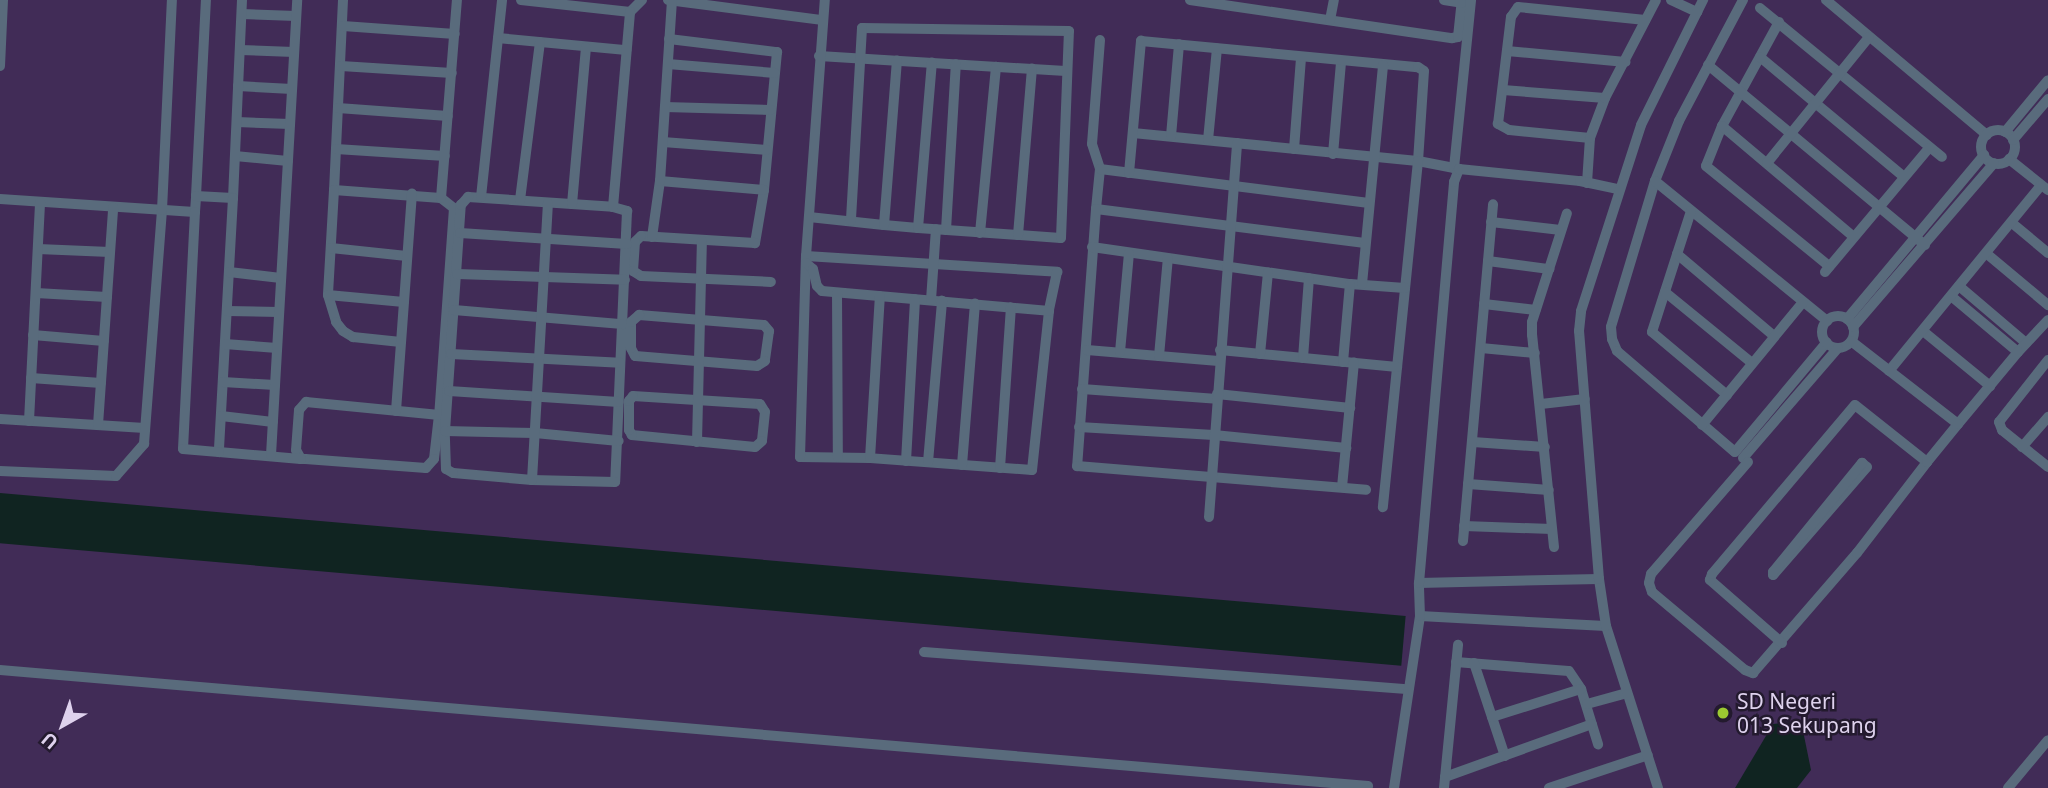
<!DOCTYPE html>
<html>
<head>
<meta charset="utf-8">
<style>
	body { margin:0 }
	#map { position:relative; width:2048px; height:788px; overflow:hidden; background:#412c57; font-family:"Noto Sans",sans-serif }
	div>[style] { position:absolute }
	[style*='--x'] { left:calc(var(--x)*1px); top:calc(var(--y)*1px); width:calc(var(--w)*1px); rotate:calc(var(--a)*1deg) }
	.water>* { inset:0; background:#102421; transform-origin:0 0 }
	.street>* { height:10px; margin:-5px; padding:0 5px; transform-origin:5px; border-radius:5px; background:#596b7c }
	.street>.ring { margin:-5px; padding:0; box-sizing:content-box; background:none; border:10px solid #596b7c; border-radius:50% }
	.dots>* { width:19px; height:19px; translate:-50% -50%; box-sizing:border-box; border:4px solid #231a2e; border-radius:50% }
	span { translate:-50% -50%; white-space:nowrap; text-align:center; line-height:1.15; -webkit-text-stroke:5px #231a2e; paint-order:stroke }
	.poi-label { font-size:21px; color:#ded2ed }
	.left { translate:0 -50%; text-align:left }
	.north { position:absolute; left:28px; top:690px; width:70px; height:70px; -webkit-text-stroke:5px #231a2e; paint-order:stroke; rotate:220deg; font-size:19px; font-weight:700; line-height:28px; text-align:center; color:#ded2ed }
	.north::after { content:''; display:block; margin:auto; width:24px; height:32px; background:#ded2ed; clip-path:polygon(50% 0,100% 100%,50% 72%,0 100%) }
</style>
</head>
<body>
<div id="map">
	<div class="water">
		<div style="left:0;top:493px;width:1411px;height:50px;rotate:5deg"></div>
		<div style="clip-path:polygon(1801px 721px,1811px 770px,1797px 788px,1735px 788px,1773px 724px)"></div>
	</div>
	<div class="street">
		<div style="--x:343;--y:0;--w:190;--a:92.7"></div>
		<div style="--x:334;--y:190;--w:107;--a:4.3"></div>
		<div style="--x:441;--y:198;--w:16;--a:38"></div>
		<div style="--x:454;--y:208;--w:208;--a:94.1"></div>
		<div style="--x:439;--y:415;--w:44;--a:96.5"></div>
		<div style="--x:434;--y:459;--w:12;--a:132"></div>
		<div style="--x:426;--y:468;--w:121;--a:-175.7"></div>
		<div style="--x:305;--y:459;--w:4;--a:180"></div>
		<div style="--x:301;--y:459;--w:10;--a:-119"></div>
		<div style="--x:296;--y:450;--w:40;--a:-85.7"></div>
		<div style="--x:299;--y:410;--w:11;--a:-49"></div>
		<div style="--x:306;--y:402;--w:134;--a:5.6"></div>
		<div style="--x:521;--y:0;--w:110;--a:6.3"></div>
		<div style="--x:630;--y:12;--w:17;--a:-45"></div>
		<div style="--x:668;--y:0;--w:156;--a:7.4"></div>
		<div style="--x:1190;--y:0;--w:265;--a:8.3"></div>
		<div style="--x:1452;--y:38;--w:6;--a:-9"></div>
		<div style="--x:1458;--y:37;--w:37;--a:-84"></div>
		<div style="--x:1444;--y:0;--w:18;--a:9"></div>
		<div style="--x:1671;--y:0;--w:29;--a:25"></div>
		<div style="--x:1743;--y:0;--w:137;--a:117.9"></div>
		<div style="--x:1679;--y:121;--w:65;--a:111.8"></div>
		<div style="--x:1655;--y:181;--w:152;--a:106.8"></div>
		<div style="--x:1611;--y:327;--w:12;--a:85"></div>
		<div style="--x:1612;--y:339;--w:13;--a:67"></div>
		<div style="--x:1617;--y:351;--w:155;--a:40.6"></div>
		<div style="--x:1735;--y:452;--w:143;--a:-50.1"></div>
		<div style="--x:1826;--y:0;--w:210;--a:40"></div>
		<div style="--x:1760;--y:8;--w:235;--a:39.3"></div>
		<div style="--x:242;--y:14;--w:54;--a:2.1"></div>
		<div style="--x:1330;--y:20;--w:20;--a:-79"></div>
		<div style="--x:1779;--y:22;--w:119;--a:118.7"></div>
		<div style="--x:1722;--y:126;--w:43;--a:111.8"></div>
		<div style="--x:1706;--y:166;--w:159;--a:39.1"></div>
		<div style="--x:343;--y:26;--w:112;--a:4.1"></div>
		<div style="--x:498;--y:38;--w:129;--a:5.4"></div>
		<div style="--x:669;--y:39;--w:109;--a:6.9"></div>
		<div style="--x:777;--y:52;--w:139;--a:95.4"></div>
		<div style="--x:764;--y:190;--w:54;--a:99.6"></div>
		<div style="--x:755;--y:243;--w:114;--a:-176.5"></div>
		<div style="--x:641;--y:236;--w:8;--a:135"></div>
		<div style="--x:635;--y:242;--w:29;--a:94"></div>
		<div style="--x:633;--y:271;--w:9;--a:32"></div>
		<div style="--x:641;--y:276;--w:130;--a:2.6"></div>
		<div style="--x:1100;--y:40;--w:104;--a:94.4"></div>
		<div style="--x:1092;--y:144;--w:26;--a:72"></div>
		<div style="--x:1100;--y:169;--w:40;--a:95.7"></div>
		<div style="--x:1096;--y:209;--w:271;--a:7.2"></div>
		<div style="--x:240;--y:50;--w:54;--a:2.1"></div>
		<div style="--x:1507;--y:51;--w:119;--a:5.3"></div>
		<div style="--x:819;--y:56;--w:247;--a:3.5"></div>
		<div style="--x:1760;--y:57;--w:187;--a:39.8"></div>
		<div style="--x:668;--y:64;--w:107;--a:4.8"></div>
		<div style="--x:1708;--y:65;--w:282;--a:39.7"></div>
		<div style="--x:0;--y:66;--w:66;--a:-87.4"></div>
		<div style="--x:341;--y:66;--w:111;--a:3.6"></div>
		<div style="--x:238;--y:86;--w:54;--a:3.2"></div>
		<div style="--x:1503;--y:90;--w:102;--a:4.5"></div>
		<div style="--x:665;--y:107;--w:106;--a:1.6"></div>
		<div style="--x:338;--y:108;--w:110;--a:4.2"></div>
		<div style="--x:237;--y:122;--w:53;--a:2.2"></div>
		<div style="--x:1722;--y:126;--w:172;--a:40.1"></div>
		<div class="ring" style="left:1981px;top:130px;width:24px;height:24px"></div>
		<div style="--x:2005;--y:132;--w:67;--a:-50.4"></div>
		<div style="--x:1133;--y:133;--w:286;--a:5.6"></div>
		<div style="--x:1418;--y:161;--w:42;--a:11"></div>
		<div style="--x:1171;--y:136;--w:92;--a:-85"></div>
		<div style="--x:1590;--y:138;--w:81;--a:-174.4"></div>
		<div style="--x:1509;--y:130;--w:13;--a:-151"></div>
		<div style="--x:1498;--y:124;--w:108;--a:-83.1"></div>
		<div style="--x:1511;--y:17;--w:12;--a:-55"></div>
		<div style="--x:1518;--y:7;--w:128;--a:5.8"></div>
		<div style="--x:1208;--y:140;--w:92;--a:-84.4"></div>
		<div style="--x:2013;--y:140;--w:54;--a:-49.5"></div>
		<div style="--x:663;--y:142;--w:104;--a:4.4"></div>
		<div style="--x:336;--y:149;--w:109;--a:3.7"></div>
		<div style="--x:1294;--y:149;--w:92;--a:-85.6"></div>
		<div style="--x:1333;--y:154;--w:92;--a:-85"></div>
		<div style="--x:235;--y:156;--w:53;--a:5.4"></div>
		<div style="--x:2009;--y:159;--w:50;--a:38.5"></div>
		<div style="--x:1767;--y:163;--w:162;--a:-51"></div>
		<div style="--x:1454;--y:168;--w:169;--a:-84.2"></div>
		<div style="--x:1100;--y:169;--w:271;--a:7.2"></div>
		<div style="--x:1129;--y:173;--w:133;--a:-84.8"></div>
		<div style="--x:1141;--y:41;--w:278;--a:5.4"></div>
		<div style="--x:1418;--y:67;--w:7;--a:34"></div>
		<div style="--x:1424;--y:71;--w:90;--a:93.8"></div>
		<div style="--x:1418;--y:161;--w:348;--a:95.8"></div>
		<div style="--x:660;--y:181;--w:104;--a:4.9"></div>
		<div style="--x:1655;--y:181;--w:222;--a:39.1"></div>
		<div style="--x:1587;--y:183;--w:45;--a:-86.2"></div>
		<div style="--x:1590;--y:138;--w:43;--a:-69.4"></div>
		<div style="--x:1605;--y:98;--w:110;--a:-62.5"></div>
		<div style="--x:334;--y:190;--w:105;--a:93.3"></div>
		<div style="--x:328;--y:295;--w:28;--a:73"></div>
		<div style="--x:336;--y:322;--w:11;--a:52"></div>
		<div style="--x:343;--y:331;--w:12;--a:31"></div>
		<div style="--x:353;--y:337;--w:48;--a:5.9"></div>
		<div style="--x:196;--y:196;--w:196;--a:-87.1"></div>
		<div style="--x:468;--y:197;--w:145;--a:3.9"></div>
		<div style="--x:613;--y:207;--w:15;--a:16"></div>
		<div style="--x:627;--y:211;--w:271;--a:92.5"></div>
		<div style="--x:615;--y:482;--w:83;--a:-178.6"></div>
		<div style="--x:532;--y:480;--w:79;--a:-174.9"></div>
		<div style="--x:453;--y:473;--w:8;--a:-150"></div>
		<div style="--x:446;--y:469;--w:38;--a:-92"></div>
		<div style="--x:445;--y:431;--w:227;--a:-86"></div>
		<div style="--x:461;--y:205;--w:11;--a:-49"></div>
		<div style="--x:481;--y:197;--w:198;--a:-83.9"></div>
		<div style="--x:233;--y:198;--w:198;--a:-87.4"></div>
		<div style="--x:441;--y:198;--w:199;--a:-85.4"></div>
		<div style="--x:0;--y:199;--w:195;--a:3.8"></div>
		<div style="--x:195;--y:212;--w:16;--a:-86"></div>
		<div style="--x:196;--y:196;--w:37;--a:3"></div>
		<div style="--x:233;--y:198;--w:254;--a:93.2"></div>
		<div style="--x:219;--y:452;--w:82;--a:4.9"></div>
		<div style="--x:520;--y:200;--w:159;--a:-82.8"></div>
		<div style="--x:572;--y:204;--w:157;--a:-84.9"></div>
		<div style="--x:613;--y:207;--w:196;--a:-85"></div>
		<div style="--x:1096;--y:209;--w:258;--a:94.2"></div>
		<div style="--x:1077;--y:466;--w:290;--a:4.7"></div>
		<div style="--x:1691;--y:211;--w:127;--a:107.9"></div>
		<div style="--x:1652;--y:332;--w:98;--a:40"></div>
		<div style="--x:195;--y:212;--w:237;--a:92.9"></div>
		<div style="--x:183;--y:449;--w:36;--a:5"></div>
		<div style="--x:809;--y:217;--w:75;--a:6.1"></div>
		<div style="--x:884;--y:225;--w:34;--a:5"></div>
		<div style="--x:918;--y:228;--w:143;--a:4"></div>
		<div style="--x:1061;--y:238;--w:207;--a:-87.8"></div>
		<div style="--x:1069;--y:31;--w:207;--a:-179.2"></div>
		<div style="--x:862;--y:28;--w:193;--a:93.3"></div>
		<div style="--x:1491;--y:222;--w:70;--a:6.5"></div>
		<div style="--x:2012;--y:223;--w:47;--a:39.8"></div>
		<div style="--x:884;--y:225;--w:165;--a:-85.5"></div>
		<div style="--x:918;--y:228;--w:166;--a:-85.2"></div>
		<div style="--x:946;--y:230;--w:166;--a:-86.6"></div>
		<div style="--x:460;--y:233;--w:167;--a:3.8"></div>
		<div style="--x:980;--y:233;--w:167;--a:-84.5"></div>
		<div style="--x:1018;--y:235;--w:167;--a:-85.2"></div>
		<div style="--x:652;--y:237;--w:57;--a:-81.9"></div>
		<div style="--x:660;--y:181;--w:180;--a:-86.2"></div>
		<div style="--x:1092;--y:247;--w:261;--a:8.2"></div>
		<div style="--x:1350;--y:284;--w:55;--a:4.2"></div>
		<div style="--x:331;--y:248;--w:76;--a:6"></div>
		<div style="--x:38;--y:249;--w:72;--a:2.4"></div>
		<div style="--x:1677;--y:254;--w:127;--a:40.2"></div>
		<div style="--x:1987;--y:254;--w:80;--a:39.9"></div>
		<div style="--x:806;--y:256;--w:252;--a:3.6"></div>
		<div style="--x:1057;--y:272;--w:40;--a:102"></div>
		<div style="--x:1049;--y:311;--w:160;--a:96.1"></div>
		<div style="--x:1032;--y:470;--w:162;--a:-175.8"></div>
		<div style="--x:870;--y:458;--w:70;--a:-179.2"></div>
		<div style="--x:800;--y:457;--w:201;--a:-88.3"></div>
		<div style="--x:806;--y:256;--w:257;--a:-85.8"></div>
		<div style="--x:1488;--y:261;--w:62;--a:7.5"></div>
		<div style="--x:806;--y:263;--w:9;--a:41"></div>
		<div style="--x:813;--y:269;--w:17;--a:77"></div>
		<div style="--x:817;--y:286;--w:7;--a:45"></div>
		<div style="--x:822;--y:291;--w:228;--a:5"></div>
		<div style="--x:229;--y:272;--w:52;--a:6.6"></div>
		<div style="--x:1825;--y:272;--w:162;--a:-50"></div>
		<div style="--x:457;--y:274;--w:168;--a:2"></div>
		<div style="--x:1362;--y:284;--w:220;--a:-84.5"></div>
		<div style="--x:1959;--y:286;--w:88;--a:40.4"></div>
		<div style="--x:1665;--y:292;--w:112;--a:39.2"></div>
		<div style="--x:36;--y:293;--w:71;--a:3.2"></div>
		<div style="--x:837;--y:293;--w:164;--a:89.7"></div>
		<div style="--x:328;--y:295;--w:76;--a:5.3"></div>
		<div style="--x:1951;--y:296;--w:87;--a:39.9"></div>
		<div style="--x:2018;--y:352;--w:44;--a:-46.8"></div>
		<div style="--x:931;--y:300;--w:71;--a:-86"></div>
		<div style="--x:1484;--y:304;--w:52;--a:6.6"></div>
		<div style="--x:454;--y:310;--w:169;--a:4.8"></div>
		<div style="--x:227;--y:311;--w:52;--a:1.1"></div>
		<div style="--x:639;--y:315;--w:125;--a:4.6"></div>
		<div style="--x:764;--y:325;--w:8;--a:50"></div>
		<div style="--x:769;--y:331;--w:30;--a:98"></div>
		<div style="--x:765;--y:361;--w:9;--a:148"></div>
		<div style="--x:757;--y:366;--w:122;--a:-175.3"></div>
		<div style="--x:635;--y:356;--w:9;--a:-117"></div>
		<div style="--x:631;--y:348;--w:26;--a:-90"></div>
		<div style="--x:631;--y:322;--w:11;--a:-41"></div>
		<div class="ring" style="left:1822px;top:316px;width:22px;height:22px"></div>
		<div style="--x:1847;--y:319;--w:214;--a:-50.1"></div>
		<div style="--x:1853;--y:327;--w:216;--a:-49.3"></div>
		<div style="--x:1923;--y:331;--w:87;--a:39.4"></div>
		<div style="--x:33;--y:335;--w:71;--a:4.8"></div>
		<div style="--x:225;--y:344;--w:52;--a:4.4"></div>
		<div style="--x:1481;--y:348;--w:54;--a:5.3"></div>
		<div style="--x:1087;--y:350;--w:132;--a:4.8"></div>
		<div style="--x:1220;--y:350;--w:178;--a:5.5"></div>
		<div style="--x:1120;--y:352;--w:99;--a:-84.8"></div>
		<div style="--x:451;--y:354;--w:169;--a:3"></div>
		<div style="--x:1260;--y:354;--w:82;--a:-84.4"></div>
		<div style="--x:1159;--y:356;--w:98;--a:-84.8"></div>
		<div style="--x:1303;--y:358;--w:80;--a:-85.7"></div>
		<div style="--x:2048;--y:360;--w:79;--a:128.3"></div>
		<div style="--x:1999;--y:422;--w:9;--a:69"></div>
		<div style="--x:2002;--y:430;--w:59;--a:38.8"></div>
		<div style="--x:1343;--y:362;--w:78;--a:-84.9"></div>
		<div style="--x:1889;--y:371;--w:240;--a:-50.7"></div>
		<div style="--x:31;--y:378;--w:70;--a:4.1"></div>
		<div style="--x:223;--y:382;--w:52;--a:3.3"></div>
		<div style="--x:1082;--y:389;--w:135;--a:4.2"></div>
		<div style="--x:449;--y:391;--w:170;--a:3.7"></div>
		<div style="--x:1217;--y:394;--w:134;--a:6"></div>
		<div style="--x:633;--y:396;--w:127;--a:3.6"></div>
		<div style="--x:760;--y:404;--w:9;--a:58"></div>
		<div style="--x:765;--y:412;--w:29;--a:96"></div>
		<div style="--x:762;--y:441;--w:9;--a:139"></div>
		<div style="--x:755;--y:447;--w:124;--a:-174.4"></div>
		<div style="--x:632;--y:435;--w:6;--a:-121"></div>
		<div style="--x:629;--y:430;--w:29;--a:-90"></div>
		<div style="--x:629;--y:401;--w:6;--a:-51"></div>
		<div style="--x:1541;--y:404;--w:44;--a:-6.5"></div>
		<div style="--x:396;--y:411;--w:218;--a:-85.8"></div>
		<div style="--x:221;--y:416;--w:52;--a:6.6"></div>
		<div style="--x:0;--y:419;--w:145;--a:3.6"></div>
		<div style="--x:29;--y:421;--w:219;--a:-87.1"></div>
		<div style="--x:1958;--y:424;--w:94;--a:-50.2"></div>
		<div style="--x:98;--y:425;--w:218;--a:-86"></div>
		<div style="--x:1702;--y:425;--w:159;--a:-50.6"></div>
		<div style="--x:1079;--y:427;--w:135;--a:3.4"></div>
		<div style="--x:1214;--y:435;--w:133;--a:5.6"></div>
		<div style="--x:445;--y:431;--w:90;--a:1.3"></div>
		<div style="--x:535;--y:433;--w:84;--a:5.4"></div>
		<div style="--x:697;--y:442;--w:201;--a:-88.6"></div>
		<div style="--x:1473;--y:442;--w:72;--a:4"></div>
		<div style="--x:2022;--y:447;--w:40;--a:-49"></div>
		<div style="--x:271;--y:455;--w:456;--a:-86.7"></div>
		<div style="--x:870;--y:458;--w:162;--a:-86.5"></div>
		<div style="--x:1743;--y:458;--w:145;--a:-49.2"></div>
		<div style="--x:906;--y:461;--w:162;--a:-86.8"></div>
		<div style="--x:928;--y:462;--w:162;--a:-85"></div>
		<div style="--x:1748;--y:462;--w:148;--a:130.9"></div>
		<div style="--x:1651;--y:574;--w:9;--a:103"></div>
		<div style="--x:1649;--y:583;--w:9;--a:72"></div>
		<div style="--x:1652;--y:592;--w:121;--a:40"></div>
		<div style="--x:1745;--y:670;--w:9;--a:21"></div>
		<div style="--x:1753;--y:673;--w:159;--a:-49.1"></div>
		<div style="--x:1857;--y:553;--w:115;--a:-52.4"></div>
		<div style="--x:1862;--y:463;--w:6;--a:39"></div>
		<div style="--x:1867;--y:467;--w:143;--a:131"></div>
		<div style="--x:1773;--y:575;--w:3;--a:-90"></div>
		<div style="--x:1773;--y:572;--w:141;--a:-50.8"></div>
		<div style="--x:962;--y:465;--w:162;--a:-85.4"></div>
		<div style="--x:1000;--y:468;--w:161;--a:-86.1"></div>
		<div style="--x:0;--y:471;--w:116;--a:2.5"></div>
		<div style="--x:116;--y:476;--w:43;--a:-48.8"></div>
		<div style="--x:144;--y:444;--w:235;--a:-85.6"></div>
		<div style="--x:162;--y:210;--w:210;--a:-87.3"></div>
		<div style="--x:532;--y:480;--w:277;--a:-86.7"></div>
		<div style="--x:1468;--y:484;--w:81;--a:4.2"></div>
		<div style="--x:1342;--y:487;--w:125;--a:-84.5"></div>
		<div style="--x:1209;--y:517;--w:375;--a:-85.7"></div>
		<div style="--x:1464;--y:526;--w:88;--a:2"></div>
		<div style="--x:1463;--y:541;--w:338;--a:-84.9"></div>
		<div style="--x:1554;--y:547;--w:213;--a:-95.9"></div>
		<div style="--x:1532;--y:335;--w:13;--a:-90"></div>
		<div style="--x:1532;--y:322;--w:114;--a:-72.2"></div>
		<div style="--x:1419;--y:583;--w:180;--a:-1.3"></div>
		<div style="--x:1420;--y:616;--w:186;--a:3.1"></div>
		<div style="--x:1782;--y:643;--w:96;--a:-138.8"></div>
		<div style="--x:1710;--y:580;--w:6;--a:-72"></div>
		<div style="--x:1712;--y:574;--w:221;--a:-49.8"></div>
		<div style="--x:1855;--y:405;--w:92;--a:38.4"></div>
		<div style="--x:1927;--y:462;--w:49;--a:-50.8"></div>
		<div style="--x:1958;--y:424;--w:135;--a:-142.2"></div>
		<div style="--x:924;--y:652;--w:484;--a:4.4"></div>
		<div style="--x:1456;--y:662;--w:113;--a:4.6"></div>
		<div style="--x:1569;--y:671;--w:22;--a:56"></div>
		<div style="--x:1581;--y:689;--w:58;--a:72.8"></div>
		<div style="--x:1474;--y:663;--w:98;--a:71.6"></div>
		<div style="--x:0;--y:670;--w:1373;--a:4.85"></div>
		<div style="--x:1587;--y:704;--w:41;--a:-15.4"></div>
		<div style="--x:1492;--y:717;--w:93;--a:-17.5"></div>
		<div style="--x:1445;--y:777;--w:156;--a:-19.8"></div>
		<div style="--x:1394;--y:788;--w:174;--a:-81.4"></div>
		<div style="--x:1420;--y:616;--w:33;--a:-92"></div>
		<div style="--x:1419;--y:583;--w:403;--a:-85"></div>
		<div style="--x:1454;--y:182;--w:14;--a:-69"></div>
		<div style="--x:1459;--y:169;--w:122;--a:5.7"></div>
		<div style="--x:1580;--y:181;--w:40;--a:12"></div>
		<div style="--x:1444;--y:788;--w:144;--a:-84.4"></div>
		<div style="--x:1549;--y:788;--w:104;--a:-18.4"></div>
		<div style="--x:1658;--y:788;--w:170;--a:-107.8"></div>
		<div style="--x:1606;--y:626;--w:48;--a:-98.5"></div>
		<div style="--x:1599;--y:579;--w:249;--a:-94.6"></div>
		<div style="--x:1579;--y:331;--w:20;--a:-84"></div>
		<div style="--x:1581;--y:311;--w:195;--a:-72.1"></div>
		<div style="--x:1641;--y:125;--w:140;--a:-63.6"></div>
		<div style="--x:2008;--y:788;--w:62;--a:-50.2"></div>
	</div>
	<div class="dots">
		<div style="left:1723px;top:713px;background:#9cca31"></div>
	</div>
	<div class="poi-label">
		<span class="left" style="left:1737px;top:713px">SD Negeri<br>013 Sekupang</span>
	</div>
	<div class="north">U</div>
</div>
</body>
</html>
